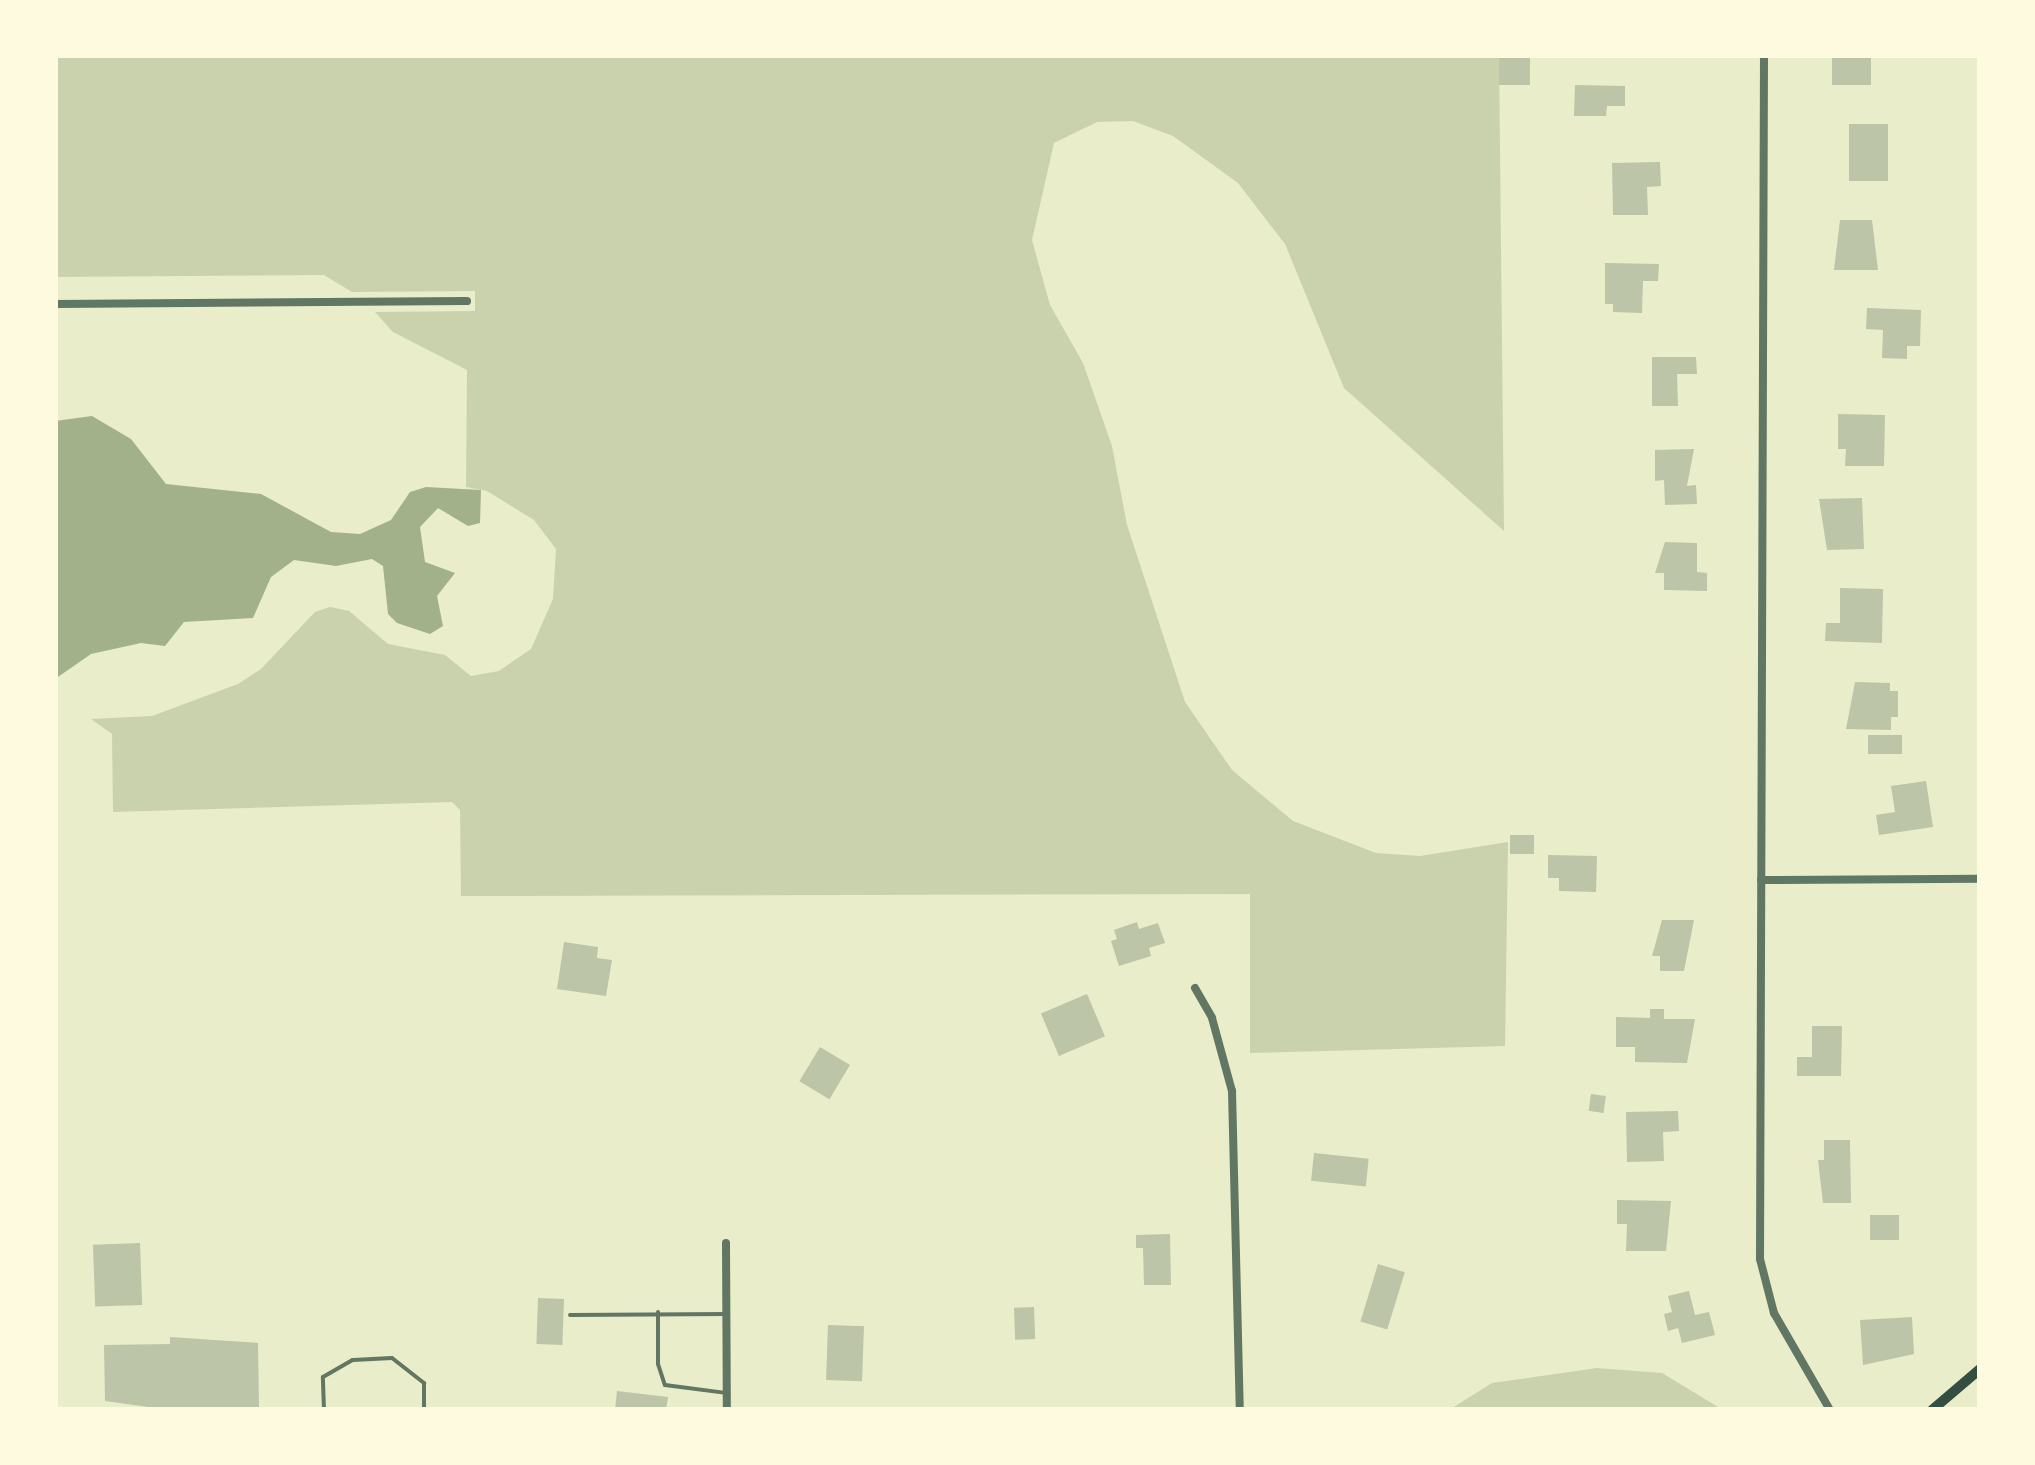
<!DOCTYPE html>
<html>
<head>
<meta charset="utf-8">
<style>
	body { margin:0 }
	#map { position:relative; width:2035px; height:1465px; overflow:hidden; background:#e9edc9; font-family:"Fira Sans Condensed",sans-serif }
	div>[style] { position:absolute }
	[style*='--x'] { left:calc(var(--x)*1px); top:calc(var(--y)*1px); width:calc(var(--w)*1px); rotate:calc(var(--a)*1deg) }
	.green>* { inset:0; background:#cad2ad }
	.water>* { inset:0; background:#a3b18a }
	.building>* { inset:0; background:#bcc5a7; transform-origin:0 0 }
	.service>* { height:4px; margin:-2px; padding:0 2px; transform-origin:2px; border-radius:2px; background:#617663 }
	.minor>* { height:8px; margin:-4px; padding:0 4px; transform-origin:4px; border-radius:4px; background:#617663 }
	.secondary>* { height:10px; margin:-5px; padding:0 5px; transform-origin:5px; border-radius:5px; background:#344e41 }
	span { translate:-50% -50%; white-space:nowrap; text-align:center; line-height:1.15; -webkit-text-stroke:9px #fefae0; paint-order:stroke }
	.frame { position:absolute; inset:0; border:58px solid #fefae0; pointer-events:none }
</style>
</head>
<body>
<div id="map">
	<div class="green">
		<div style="clip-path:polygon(55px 55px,1499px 55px,1504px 531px,1344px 388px,1285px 244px,1238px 183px,1173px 136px,1133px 121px,1097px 122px,1054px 143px,1032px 240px,1050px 305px,1083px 363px,1112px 446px,1127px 525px,1185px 702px,1232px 770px,1293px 821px,1376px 853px,1420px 856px,1508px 842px,1505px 1046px,1250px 1053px,1250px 894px,461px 896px,460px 810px,452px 802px,113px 812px,112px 734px,91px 719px,152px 716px,238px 684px,261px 669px,315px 612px,330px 607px,349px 611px,388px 644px,445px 655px,471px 676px,499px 671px,531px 649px,553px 599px,556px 549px,534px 520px,487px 491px,466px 487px,467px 370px,393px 332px,375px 312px,475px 311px,475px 291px,352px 292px,324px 275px,55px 277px)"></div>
		<div style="clip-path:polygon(1597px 1368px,1662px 1373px,1723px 1410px,1449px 1410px,1492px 1383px)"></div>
	</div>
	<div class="water">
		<div style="clip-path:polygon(92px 416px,131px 439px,166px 484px,261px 494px,331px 532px,360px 534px,391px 520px,410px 492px,426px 487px,481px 490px,480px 523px,468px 526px,438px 508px,420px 527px,425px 562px,455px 573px,437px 596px,443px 626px,430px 634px,397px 623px,388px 614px,383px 566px,372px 559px,336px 566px,294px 560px,271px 577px,253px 618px,184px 622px,165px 646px,141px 643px,91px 654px,55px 679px,55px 421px)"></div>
	</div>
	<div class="building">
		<div style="left:1832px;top:55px;width:39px;height:30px"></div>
		<div style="left:1499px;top:56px;width:31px;height:29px"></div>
		<div style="clip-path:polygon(1575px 85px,1625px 86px,1625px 106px,1607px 106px,1606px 116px,1574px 116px)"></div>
		<div style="left:1849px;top:124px;width:39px;height:57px"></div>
		<div style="clip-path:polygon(1660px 162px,1661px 186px,1647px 187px,1648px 215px,1613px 215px,1612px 163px)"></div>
		<div style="clip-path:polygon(1840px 220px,1872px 220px,1878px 270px,1834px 270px)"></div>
		<div style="clip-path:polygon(1605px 263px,1659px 264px,1658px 281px,1643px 281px,1642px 313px,1613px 312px,1613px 304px,1605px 304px)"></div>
		<div style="clip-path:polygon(1867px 308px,1921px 310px,1920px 346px,1907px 346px,1907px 359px,1882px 358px,1883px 330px,1866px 329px)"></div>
		<div style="clip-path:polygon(1652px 357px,1696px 357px,1697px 374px,1677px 374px,1678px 406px,1652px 406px)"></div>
		<div style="clip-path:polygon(1838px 414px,1885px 415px,1884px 466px,1845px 466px,1846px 449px,1838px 449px)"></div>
		<div style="clip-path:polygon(1694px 449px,1687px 486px,1696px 485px,1697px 504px,1665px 505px,1664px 480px,1655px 481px,1655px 450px)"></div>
		<div style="clip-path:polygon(1862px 498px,1864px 549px,1827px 550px,1819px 499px)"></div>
		<div style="clip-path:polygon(1665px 542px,1697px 543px,1697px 572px,1707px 573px,1707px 591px,1664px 590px,1664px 573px,1655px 573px)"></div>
		<div style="clip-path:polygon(1840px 588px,1883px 589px,1882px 643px,1825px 641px,1826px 623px,1840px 623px)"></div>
		<div style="clip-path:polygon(1855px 682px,1890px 683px,1890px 691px,1898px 691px,1898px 717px,1891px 717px,1891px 730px,1846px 729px)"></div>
		<div style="left:1868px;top:735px;width:34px;height:19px"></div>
		<div style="clip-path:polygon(1926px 781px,1933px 827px,1879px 835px,1876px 815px,1895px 812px,1891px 786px)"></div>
		<div style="left:1534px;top:835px;width:19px;height:24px;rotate:90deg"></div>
		<div style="clip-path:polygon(1548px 855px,1597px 856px,1596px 892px,1559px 891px,1559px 878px,1548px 878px)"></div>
		<div style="clip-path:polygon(1662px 920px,1694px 920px,1684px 971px,1660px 971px,1660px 956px,1652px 956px)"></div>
		<div style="clip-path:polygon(1137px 922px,1139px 929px,1158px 923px,1165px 943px,1149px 948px,1151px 956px,1119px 966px,1111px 941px,1117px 939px,1114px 930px)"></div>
		<div style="clip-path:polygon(564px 942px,598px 947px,597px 958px,612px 960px,606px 996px,557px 989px)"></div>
		<div style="left:1087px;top:994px;width:46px;height:50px;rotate:67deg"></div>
		<div style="clip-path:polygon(1650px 1009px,1664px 1009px,1664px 1019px,1695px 1019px,1687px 1063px,1635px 1062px,1635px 1047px,1616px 1047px,1616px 1017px,1650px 1018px)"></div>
		<div style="clip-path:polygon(1812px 1026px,1842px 1026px,1841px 1076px,1797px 1076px,1797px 1057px,1812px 1057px)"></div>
		<div style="left:820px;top:1047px;width:35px;height:40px;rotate:31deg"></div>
		<div style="left:1591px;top:1094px;width:15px;height:17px;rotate:8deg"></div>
		<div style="clip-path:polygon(1678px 1111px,1679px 1131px,1663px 1132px,1664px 1161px,1627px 1162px,1626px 1112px)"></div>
		<div style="clip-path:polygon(1824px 1140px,1850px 1140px,1851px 1203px,1823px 1203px,1818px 1160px,1824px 1160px)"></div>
		<div style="left:1314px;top:1153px;width:55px;height:28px;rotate:6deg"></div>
		<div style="clip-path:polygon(1617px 1200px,1671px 1201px,1666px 1251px,1626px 1251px,1627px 1224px,1617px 1224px)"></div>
		<div style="left:1870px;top:1215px;width:29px;height:25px"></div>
		<div style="clip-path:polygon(1170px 1234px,1171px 1285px,1144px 1285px,1143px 1248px,1136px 1248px,1136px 1235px)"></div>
		<div style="left:140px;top:1243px;width:62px;height:47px;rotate:88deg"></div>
		<div style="left:1378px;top:1264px;width:28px;height:60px;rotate:17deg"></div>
		<div style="clip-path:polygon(1689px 1291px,1695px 1315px,1709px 1312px,1715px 1335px,1682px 1343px,1678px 1328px,1668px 1331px,1664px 1314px,1672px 1312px,1668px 1296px)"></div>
		<div style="left:538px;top:1298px;width:26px;height:46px;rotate:2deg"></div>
		<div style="left:1034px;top:1307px;width:32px;height:20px;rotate:88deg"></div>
		<div style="clip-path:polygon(1912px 1317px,1914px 1354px,1863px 1365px,1860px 1320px)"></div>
		<div style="left:828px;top:1325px;width:36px;height:55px;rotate:2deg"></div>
		<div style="clip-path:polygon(170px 1337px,258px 1343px,259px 1407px,170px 1410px,105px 1401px,104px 1345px,170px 1344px)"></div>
		<div style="clip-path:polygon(617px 1391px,668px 1397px,666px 1410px,615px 1410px)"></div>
	</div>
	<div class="service">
		<div style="--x:658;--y:1312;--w:52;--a:90"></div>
		<div style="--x:658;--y:1364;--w:22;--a:72"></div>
		<div style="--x:665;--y:1385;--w:63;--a:7.4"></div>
		<div style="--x:570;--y:1315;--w:157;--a:-0.4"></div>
		<div style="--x:324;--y:1410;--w:33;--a:-92"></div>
		<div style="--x:323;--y:1377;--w:34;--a:-30"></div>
		<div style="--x:353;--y:1360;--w:39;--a:-3"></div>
		<div style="--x:392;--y:1358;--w:41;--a:38"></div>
		<div style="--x:424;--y:1383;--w:27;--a:90"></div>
	</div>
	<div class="minor">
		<div style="--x:1764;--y:55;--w:1204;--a:90.19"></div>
		<div style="--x:1760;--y:1259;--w:56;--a:75.5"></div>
		<div style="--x:1774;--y:1313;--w:112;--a:60"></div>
		<div style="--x:55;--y:304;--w:412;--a:-0.4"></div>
		<div style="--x:1761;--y:880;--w:219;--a:-0.3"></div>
		<div style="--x:1195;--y:988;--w:34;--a:60"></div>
		<div style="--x:1212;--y:1018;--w:76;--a:74.7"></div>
		<div style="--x:1232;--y:1091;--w:319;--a:88.6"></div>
		<div style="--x:726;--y:1243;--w:167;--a:89.7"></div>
	</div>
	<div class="secondary">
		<div style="--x:1932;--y:1410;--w:63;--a:-40.5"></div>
	</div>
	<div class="frame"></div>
</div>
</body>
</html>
